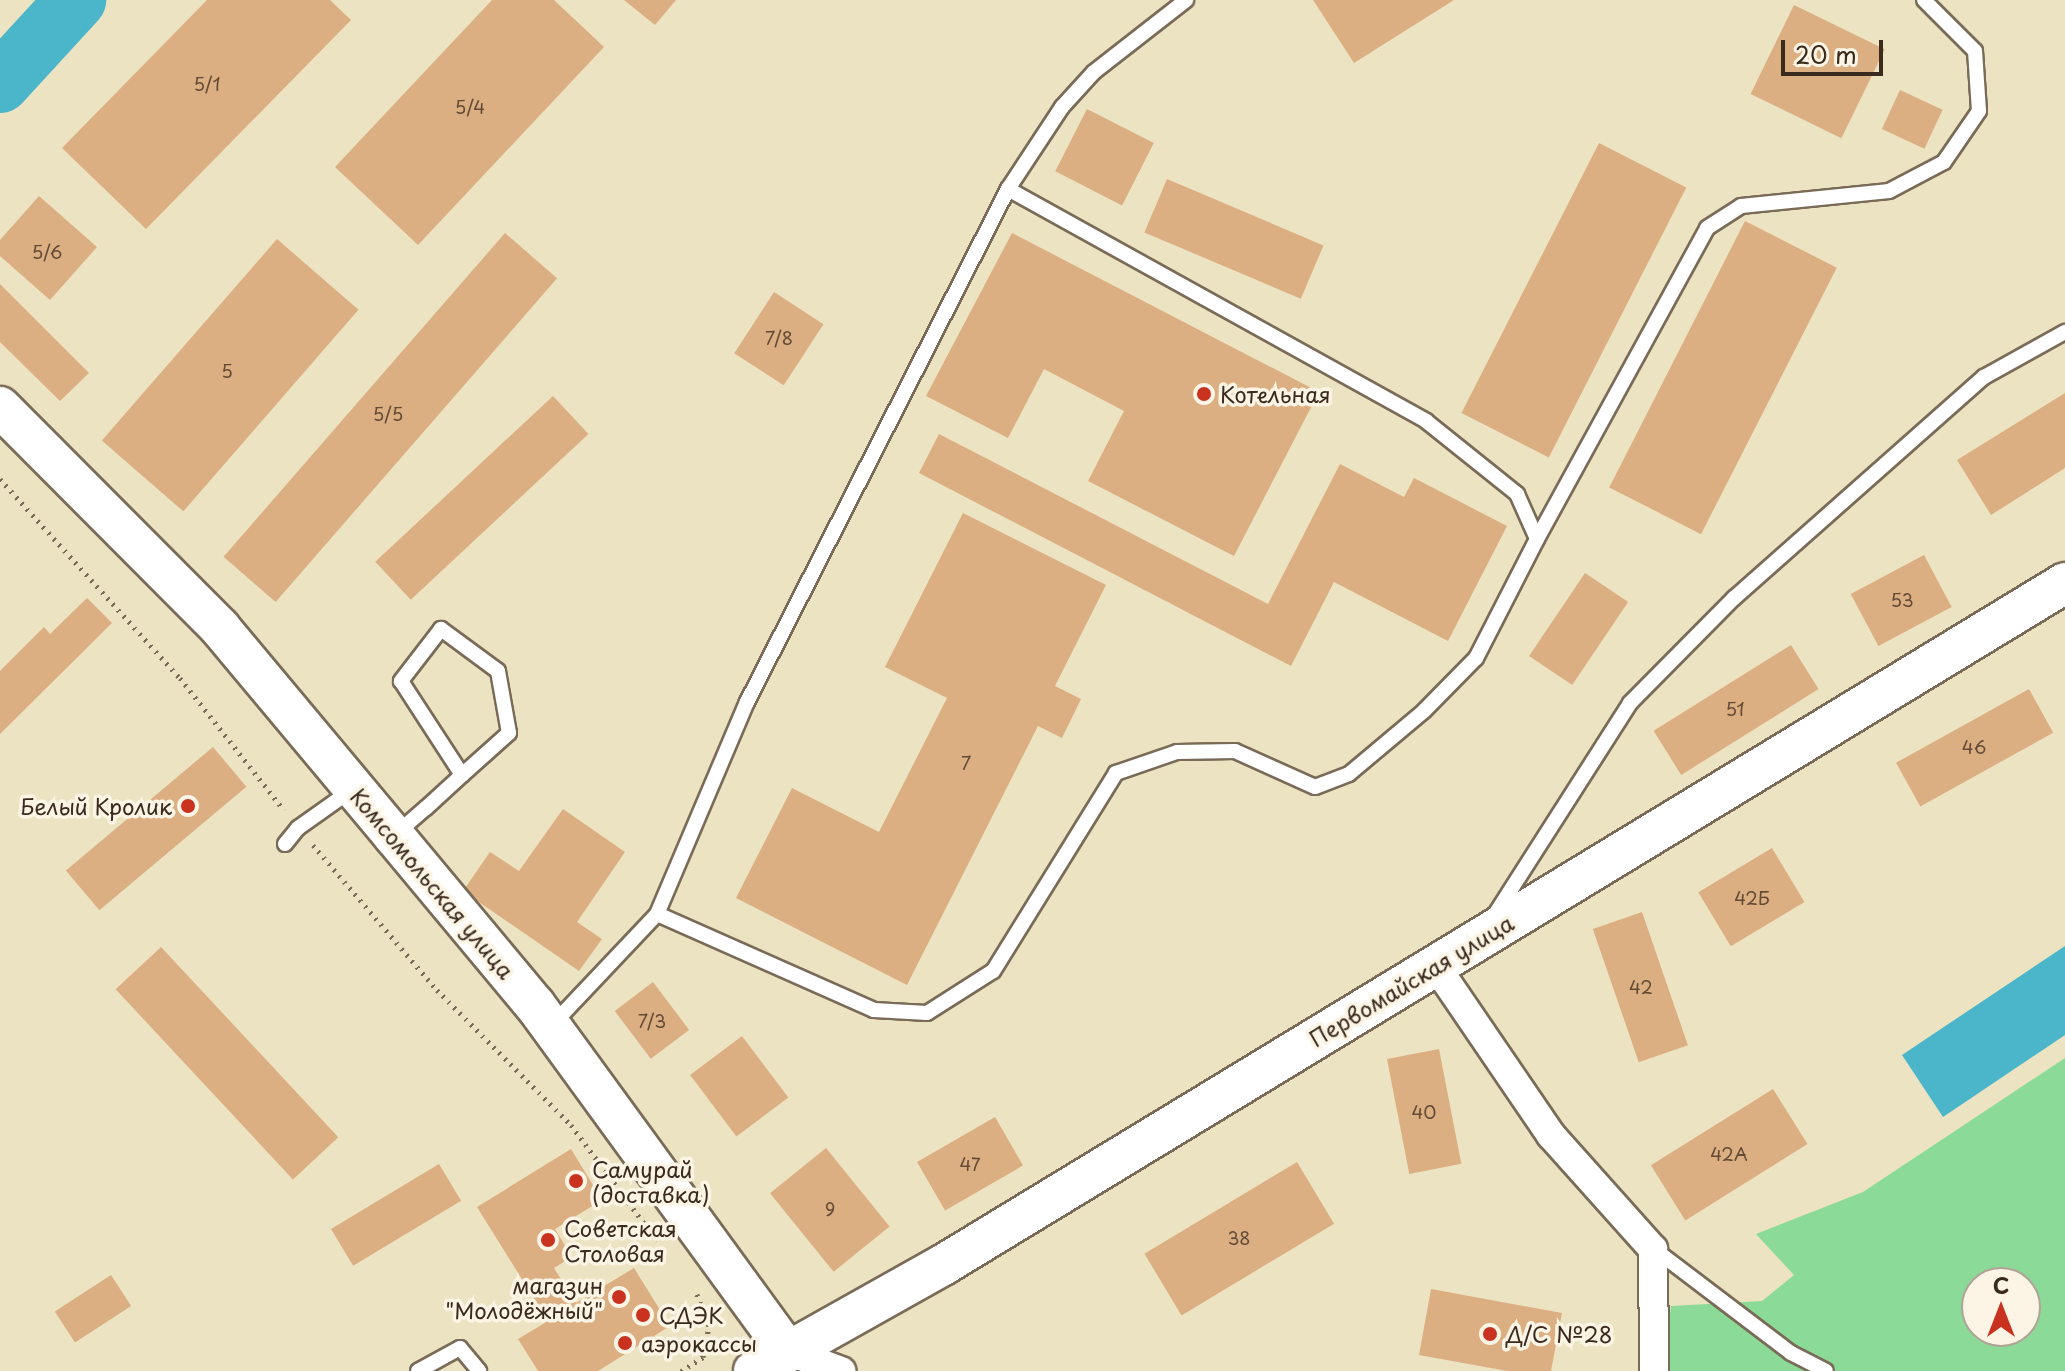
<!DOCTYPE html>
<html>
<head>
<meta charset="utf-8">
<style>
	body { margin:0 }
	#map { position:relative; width:2065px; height:1371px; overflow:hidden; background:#ece3c2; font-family:"Playpen Sans",sans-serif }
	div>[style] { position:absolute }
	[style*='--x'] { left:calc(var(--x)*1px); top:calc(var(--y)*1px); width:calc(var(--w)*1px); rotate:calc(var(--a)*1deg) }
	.green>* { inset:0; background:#8cda98 }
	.water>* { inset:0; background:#4bb5c9 }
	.river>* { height:60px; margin:-30px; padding:0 30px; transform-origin:30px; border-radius:30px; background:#4bb5c9 }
	.building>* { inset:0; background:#dcaf82; transform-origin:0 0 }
	.path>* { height:5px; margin-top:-2.5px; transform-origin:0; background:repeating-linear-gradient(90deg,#796b57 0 2px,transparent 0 8px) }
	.roads { filter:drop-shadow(2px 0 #796b57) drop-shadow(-2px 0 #796b57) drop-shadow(0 2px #796b57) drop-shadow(0 -2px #796b57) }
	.lane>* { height:14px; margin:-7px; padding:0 7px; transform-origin:7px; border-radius:7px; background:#fff }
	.street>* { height:28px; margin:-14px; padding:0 14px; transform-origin:14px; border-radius:14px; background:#fff }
	.secondary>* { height:40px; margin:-20px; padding:0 20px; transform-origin:20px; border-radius:20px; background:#fff }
	.dots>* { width:22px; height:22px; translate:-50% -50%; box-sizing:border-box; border:4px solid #fcf5e5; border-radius:50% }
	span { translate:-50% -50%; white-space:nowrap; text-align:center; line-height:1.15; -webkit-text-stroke:7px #fcf5e5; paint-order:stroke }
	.number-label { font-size:18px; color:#634b37 }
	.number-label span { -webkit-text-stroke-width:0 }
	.poi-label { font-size:22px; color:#3b2a1e }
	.left { translate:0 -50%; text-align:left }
	.right { translate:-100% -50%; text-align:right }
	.street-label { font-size:22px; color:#3b2a1e }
	.north { position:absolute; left:1961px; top:1267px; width:80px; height:80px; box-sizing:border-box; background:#fcf5e5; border:2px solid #afa495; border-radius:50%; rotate:0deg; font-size:22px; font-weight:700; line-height:32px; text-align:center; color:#3b2a1e }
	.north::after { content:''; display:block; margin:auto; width:28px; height:36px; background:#c8321e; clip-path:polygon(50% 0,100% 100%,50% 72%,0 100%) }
	.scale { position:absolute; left:1781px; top:40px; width:102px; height:36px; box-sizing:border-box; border:4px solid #3b2a1e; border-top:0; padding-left:10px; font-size:24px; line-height:28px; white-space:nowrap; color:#3b2a1e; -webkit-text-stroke:6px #fcf5e5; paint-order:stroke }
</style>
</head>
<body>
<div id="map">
	<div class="green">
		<div style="clip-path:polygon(evenodd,2065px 1058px,2065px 1371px,1663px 1371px,1671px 1306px,1762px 1301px,1794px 1275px,1756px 1234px,1863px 1192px,2065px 1058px,1977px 1283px,2025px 1283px,2025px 1331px,1977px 1331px,1977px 1283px)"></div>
	</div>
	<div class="water">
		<div style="clip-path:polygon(2065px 946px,2065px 1035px,1943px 1117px,1902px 1055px)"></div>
	</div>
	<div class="river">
		<div style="--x:0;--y:83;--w:113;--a:-47.5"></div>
	</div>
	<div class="building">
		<div style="clip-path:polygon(207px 0,330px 0,351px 20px,146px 229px,62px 148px)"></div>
		<div style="clip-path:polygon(492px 0,554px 0,604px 47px,418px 245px,335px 167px)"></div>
		<div style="clip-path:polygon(624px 0,676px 0,655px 25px)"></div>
		<div style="clip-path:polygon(1313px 0,1454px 0,1354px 63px)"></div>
		<div style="left:1794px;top:5px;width:101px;height:99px;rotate:26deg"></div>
		<div style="left:1900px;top:90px;width:47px;height:43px;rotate:25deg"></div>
		<div style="left:1087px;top:109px;width:75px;height:70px;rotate:27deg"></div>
		<div style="left:1599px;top:143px;width:98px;height:303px;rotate:27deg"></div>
		<div style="left:1167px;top:179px;width:170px;height:58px;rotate:23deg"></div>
		<div style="clip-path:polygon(39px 196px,97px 247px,50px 300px,0 256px,0 240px)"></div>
		<div style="left:1745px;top:221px;width:103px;height:299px;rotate:27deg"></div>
		<div style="left:505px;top:233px;width:69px;height:429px;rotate:41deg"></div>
		<div style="clip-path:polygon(1012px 233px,1319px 392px,1234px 556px,1088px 481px,1124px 411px,1044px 369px,1008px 438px,926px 396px)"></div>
		<div style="left:277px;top:239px;width:108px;height:267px;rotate:41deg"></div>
		<div style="clip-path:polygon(0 284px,89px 373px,60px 401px,0 342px)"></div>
		<div style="left:774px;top:292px;width:59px;height:73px;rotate:33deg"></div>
		<div style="clip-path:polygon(2065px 393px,2065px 468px,1991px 515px,1957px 460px)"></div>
		<div style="left:553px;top:396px;width:52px;height:243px;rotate:47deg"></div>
		<div style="clip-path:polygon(939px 434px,1268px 604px,1340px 464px,1404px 497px,1414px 478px,1507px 526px,1448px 641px,1334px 582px,1291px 666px,919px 473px)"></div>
		<div style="clip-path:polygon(963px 513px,1106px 585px,1055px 686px,1081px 699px,1062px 738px,1038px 726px,907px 985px,736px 898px,792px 788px,879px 832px,947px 698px,885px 667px)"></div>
		<div style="left:1924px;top:555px;width:59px;height:83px;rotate:62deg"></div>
		<div style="left:1585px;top:573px;width:52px;height:100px;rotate:34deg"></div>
		<div style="clip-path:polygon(87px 598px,112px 623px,0 734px,0 671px,44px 627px,50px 634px)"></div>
		<div style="left:1791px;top:645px;width:52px;height:162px;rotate:58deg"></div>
		<div style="left:2029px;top:689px;width:50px;height:152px;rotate:61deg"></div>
		<div style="left:213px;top:747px;width:52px;height:192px;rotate:50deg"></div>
		<div style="clip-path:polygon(563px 809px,625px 852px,577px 922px,602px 939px,579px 971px,463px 891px,490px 852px,519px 871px)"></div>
		<div style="left:1772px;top:848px;width:63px;height:86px;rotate:59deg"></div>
		<div style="left:1642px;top:912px;width:141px;height:52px;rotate:71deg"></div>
		<div style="left:161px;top:947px;width:260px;height:62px;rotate:47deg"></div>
		<div style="left:653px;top:982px;width:60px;height:48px;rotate:53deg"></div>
		<div style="left:742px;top:1036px;width:77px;height:65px;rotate:53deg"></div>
		<div style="left:1439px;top:1049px;width:117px;height:53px;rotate:79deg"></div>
		<div style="left:1773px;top:1089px;width:65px;height:144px;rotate:58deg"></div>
		<div style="left:995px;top:1117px;width:56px;height:90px;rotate:60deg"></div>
		<div style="left:826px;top:1148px;width:101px;height:72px;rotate:51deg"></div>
		<div style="clip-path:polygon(571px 1149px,602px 1200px,555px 1229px,572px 1257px,554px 1268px,576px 1303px,634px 1268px,670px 1326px,598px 1371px,538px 1371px,518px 1339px,548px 1321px,477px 1207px)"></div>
		<div style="left:1297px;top:1162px;width:72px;height:178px;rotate:59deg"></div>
		<div style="left:439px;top:1164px;width:43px;height:126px;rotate:59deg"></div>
		<div style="left:111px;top:1275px;width:37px;height:67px;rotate:57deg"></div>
		<div style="clip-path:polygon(1431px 1289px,1562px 1313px,1551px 1371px,1507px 1371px,1419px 1355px)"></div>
	</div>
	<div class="path">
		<div style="--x:0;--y:479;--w:268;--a:47.9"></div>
		<div style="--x:180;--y:678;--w:168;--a:51.8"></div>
		<div style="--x:313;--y:845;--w:191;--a:49.5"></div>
		<div style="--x:437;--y:990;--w:190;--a:45.2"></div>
		<div style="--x:571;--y:1125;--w:144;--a:53.4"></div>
		<div style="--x:681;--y:1371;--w:26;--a:-32"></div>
		<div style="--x:703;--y:1357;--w:32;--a:-79"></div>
		<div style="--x:709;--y:1326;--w:34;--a:-111"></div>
	</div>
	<div class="roads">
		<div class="lane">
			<div style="--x:1008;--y:189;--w:98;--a:-56.6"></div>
			<div style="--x:1062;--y:107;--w:47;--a:-47.6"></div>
			<div style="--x:1094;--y:72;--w:117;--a:-38"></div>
			<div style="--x:1537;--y:539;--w:354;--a:-61.3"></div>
			<div style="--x:1707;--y:228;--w:40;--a:-32.9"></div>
			<div style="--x:1741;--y:206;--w:149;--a:-5.8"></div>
			<div style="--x:1889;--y:191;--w:62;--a:-27.8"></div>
			<div style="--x:1944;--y:162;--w:62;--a:-55.5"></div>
			<div style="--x:1979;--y:111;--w:60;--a:-93.8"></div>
			<div style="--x:1975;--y:51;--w:72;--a:-135"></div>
			<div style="--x:397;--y:833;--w:38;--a:-41"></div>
			<div style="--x:426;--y:808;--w:49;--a:-42.5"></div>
			<div style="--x:462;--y:775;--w:63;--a:-41.8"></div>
			<div style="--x:509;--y:733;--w:63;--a:-100.1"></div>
			<div style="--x:498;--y:671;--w:71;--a:-143.6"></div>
			<div style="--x:441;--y:629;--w:66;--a:127.6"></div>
			<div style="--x:401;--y:681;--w:112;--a:57"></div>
			<div style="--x:285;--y:844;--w:21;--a:-51"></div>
			<div style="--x:298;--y:828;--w:64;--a:-35.4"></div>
			<div style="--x:1492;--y:919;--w:256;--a:-57.4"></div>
			<div style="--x:1630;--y:703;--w:148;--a:-45.3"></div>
			<div style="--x:1734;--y:598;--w:334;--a:-41.5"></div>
			<div style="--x:1984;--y:377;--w:93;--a:-29.1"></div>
			<div style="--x:553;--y:1024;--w:151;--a:-46.6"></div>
			<div style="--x:657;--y:914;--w:230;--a:-67"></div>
			<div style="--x:747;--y:702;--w:576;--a:-63.03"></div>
			<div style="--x:1008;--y:189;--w:478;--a:29"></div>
			<div style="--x:1426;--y:421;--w:117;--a:38.7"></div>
			<div style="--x:1517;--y:494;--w:49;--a:66"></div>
			<div style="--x:1537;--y:539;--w:134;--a:117.1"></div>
			<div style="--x:1476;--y:658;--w:74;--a:134.5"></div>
			<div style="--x:1424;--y:711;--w:98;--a:140"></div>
			<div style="--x:1349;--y:774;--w:36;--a:159"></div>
			<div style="--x:1315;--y:787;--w:88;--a:-155.8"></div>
			<div style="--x:1235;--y:751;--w:58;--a:179"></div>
			<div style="--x:1177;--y:752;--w:65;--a:161"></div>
			<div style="--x:1116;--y:773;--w:233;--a:121.8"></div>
			<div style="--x:993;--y:971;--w:78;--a:147.5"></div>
			<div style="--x:927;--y:1013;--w:53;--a:-176.8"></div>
			<div style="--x:874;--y:1010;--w:237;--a:-156.1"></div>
			<div style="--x:1654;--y:1249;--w:172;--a:37.2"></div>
			<div style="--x:1791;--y:1353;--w:39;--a:27"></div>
			<div style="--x:418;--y:1371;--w:48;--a:-28.7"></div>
			<div style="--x:460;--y:1348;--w:30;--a:50"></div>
		</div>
		<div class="street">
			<div style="--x:1435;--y:965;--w:206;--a:55.7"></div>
			<div style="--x:1551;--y:1135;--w:153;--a:48.2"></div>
			<div style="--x:1653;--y:1249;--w:122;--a:89.5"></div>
			<div style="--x:787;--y:1351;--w:58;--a:20.3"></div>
		</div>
		<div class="secondary">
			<div style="--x:0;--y:407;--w:312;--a:45.1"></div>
			<div style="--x:220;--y:628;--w:271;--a:50.1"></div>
			<div style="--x:394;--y:836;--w:220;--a:50.2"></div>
			<div style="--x:535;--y:1005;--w:428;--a:53.9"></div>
			<div style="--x:754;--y:1371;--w:217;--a:-29.3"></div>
			<div style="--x:943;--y:1265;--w:1313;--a:-31.29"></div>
		</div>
	</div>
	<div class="dots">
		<div style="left:1204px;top:394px;background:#c8321e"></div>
		<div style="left:188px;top:806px;background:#c8321e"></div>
		<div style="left:576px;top:1181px;background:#c8321e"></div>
		<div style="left:548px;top:1240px;background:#c8321e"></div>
		<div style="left:619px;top:1297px;background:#c8321e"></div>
		<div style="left:643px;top:1315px;background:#c8321e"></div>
		<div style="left:1490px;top:1334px;background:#c8321e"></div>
		<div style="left:625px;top:1343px;background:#c8321e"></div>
	</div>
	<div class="number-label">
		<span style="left:207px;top:84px">5/1</span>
		<span style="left:470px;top:107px">5/4</span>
		<span style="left:47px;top:252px">5/6</span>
		<span style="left:779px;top:338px">7/8</span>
		<span style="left:227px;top:371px">5</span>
		<span style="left:388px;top:414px">5/5</span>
		<span style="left:1902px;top:600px">53</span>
		<span style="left:1735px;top:709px">51</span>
		<span style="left:1974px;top:747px">46</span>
		<span style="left:966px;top:763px">7</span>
		<span style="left:1752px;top:898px">42Б</span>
		<span style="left:1641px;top:987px">42</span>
		<span style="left:652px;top:1021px">7/3</span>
		<span style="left:1424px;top:1112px">40</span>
		<span style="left:1729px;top:1154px">42А</span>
		<span style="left:970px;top:1164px">47</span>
		<span style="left:830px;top:1209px">9</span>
		<span style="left:1239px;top:1238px">38</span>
	</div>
	<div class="poi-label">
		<span class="left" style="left:1220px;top:394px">Котельная</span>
		<span class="right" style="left:172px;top:806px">Белый Кролик</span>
		<span class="left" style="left:592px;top:1181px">Самурай<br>(доставка)</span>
		<span class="left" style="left:564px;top:1240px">Советская<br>Столовая</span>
		<span class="right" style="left:603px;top:1297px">магазин<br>"Молодёжный"</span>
		<span class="left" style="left:659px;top:1315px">СДЭК</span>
		<span class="left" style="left:1506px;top:1334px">Д/С №28</span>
		<span class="left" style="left:641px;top:1343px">аэрокассы</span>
	</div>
	<div class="street-label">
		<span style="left:433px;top:883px;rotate:50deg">Комсомольская улица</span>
		<span style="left:1411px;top:980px;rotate:-31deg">Первомайская улица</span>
	</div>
	<div class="north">С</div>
	<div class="scale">20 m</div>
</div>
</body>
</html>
